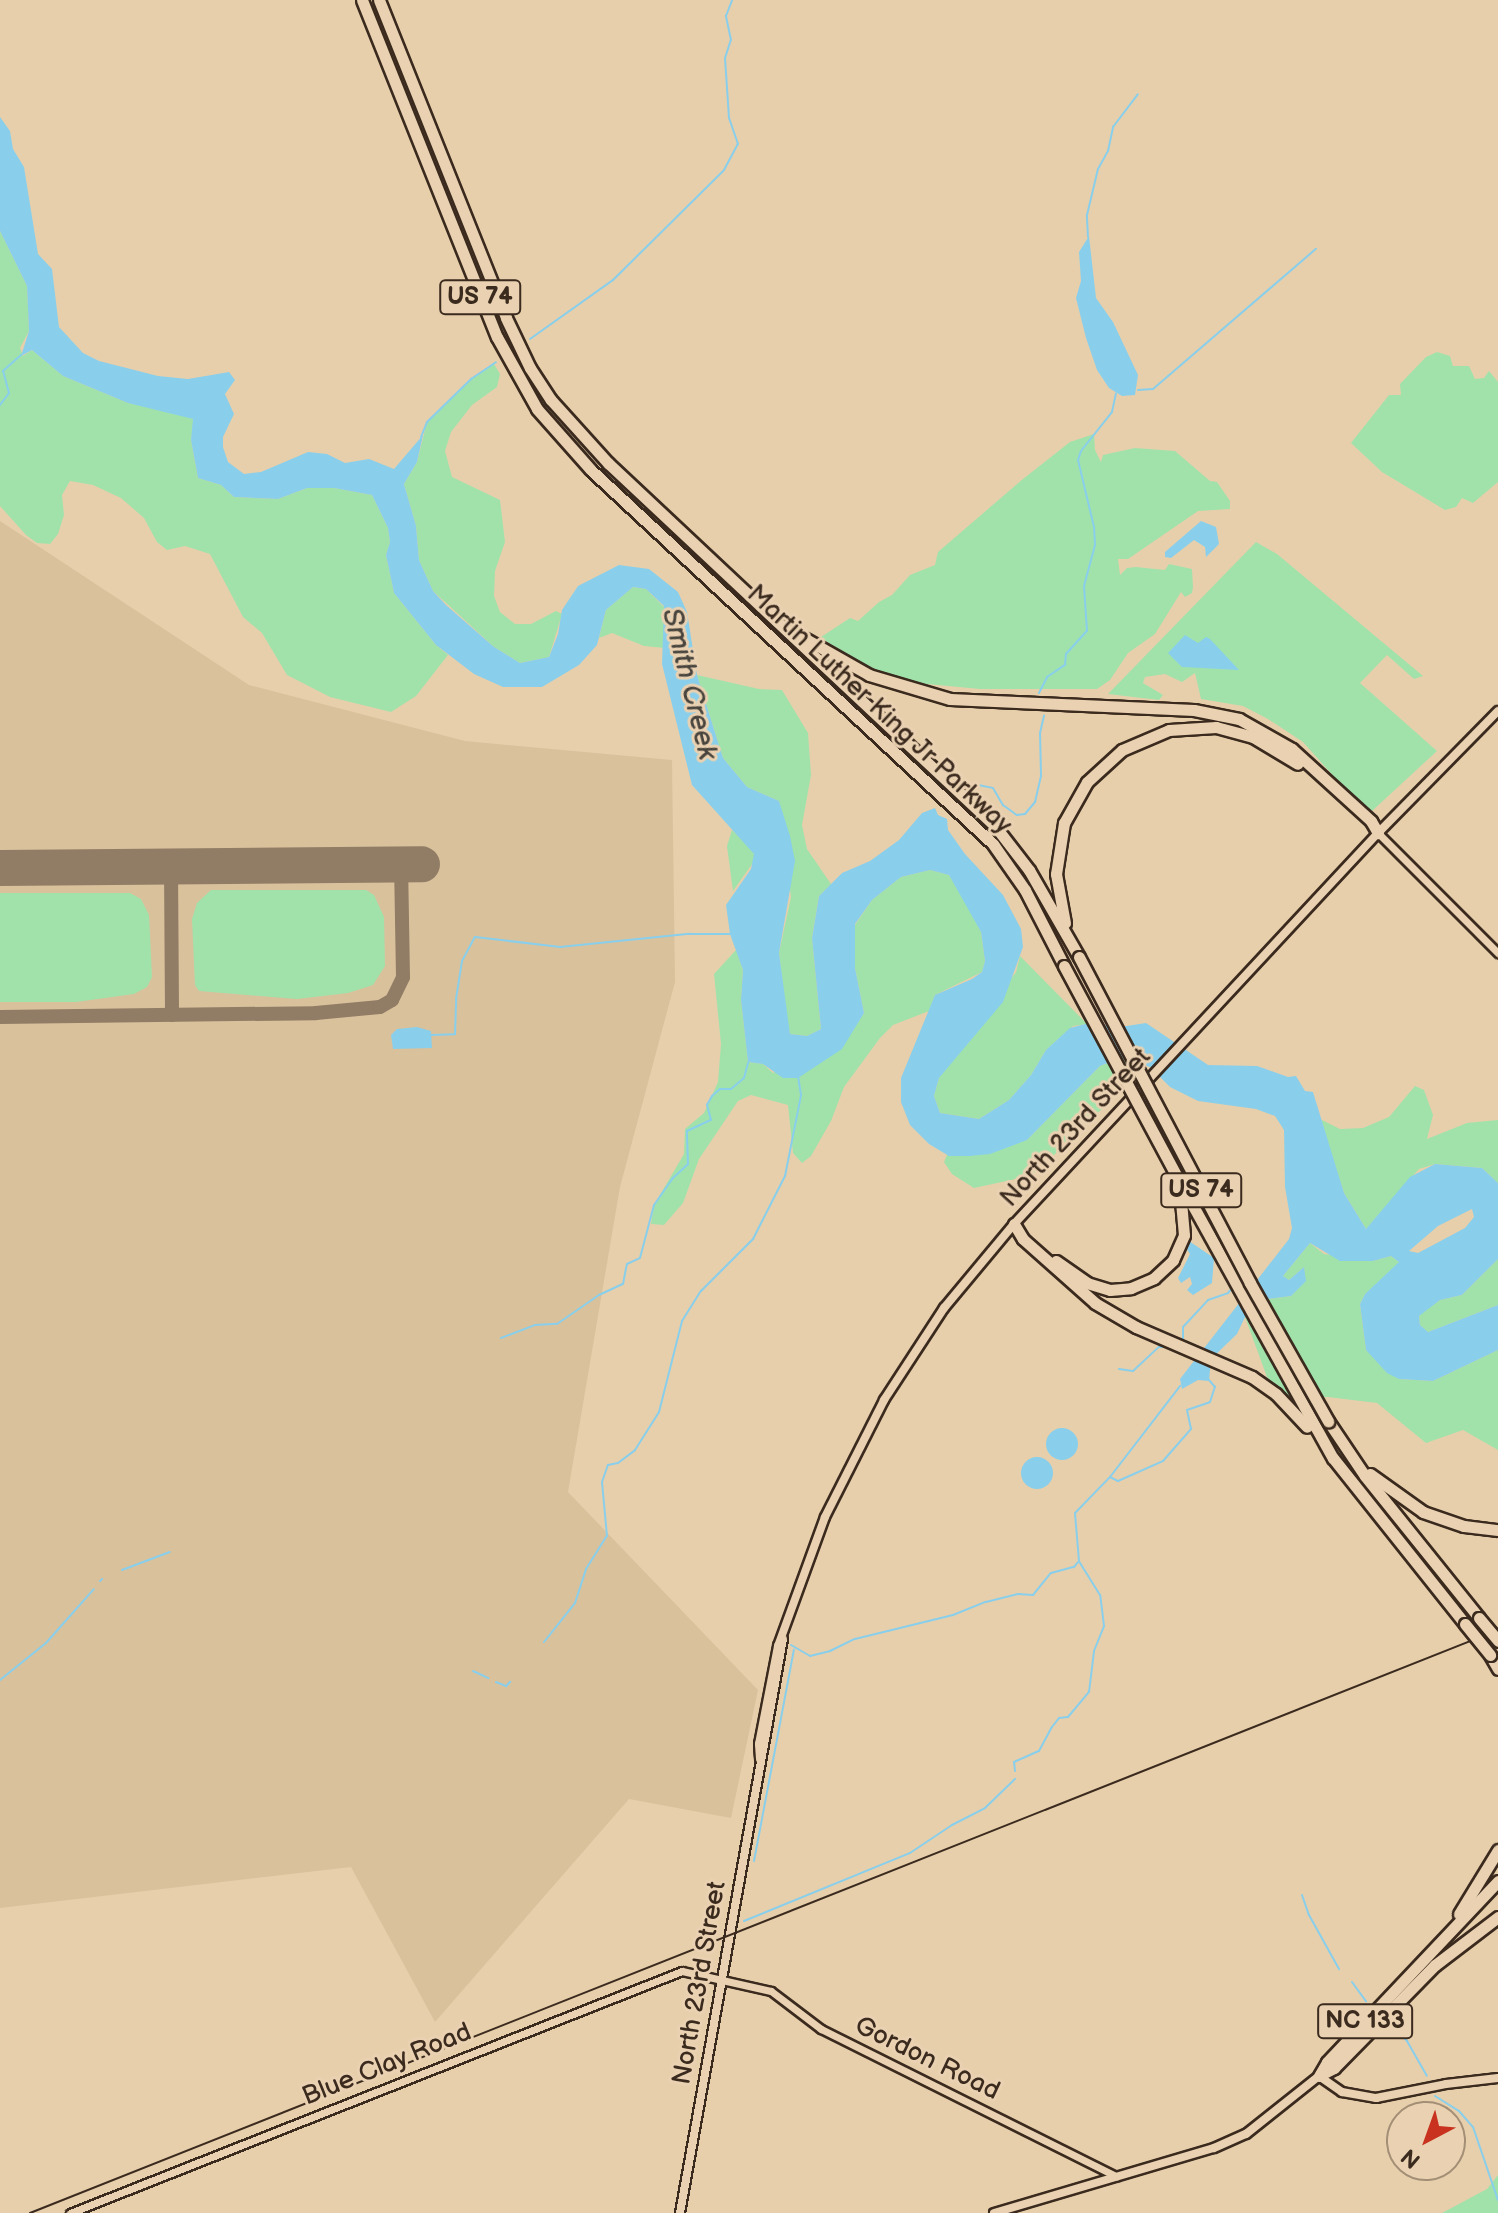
<!DOCTYPE html>
<html>
<head>
<meta charset="utf-8">
<style>
	body { margin:0 }
	#map { position:relative; width:1498px; height:2213px; overflow:hidden; background:#e7cfac; font-family:"Balsamiq Sans",sans-serif }
	div>[style] { position:absolute }
	[style*='--x'] { left:calc(var(--x)*1px); top:calc(var(--y)*1px); width:calc(var(--w)*1px); rotate:calc(var(--a)*1deg) }
	.built>* { inset:0; background:#d9c19c }
	.green>* { inset:0; background:#a1e2ab }
	.water>* { inset:0; background:#89cfeb }
	.round { border-radius:50% }
	.stream>* { height:2px; margin:-1px; padding:0 1px; transform-origin:1px; border-radius:1px; background:#89cfeb }
	.taxiway>* { height:14px; margin:-7px; padding:0 7px; transform-origin:7px; border-radius:7px; background:#917c65 }
	.runway>* { height:36px; margin:-18px; padding:0 18px; transform-origin:18px; border-radius:18px; background:#917c65 }
	.roads { filter:drop-shadow(2px 0 #3b2a1e) drop-shadow(-2px 0 #3b2a1e) drop-shadow(0 2px #3b2a1e) drop-shadow(0 -2px #3b2a1e) }
	.tertiary>* { height:7px; margin:-3.5px; padding:0 3.5px; transform-origin:3.5px; border-radius:3.5px; background:#e9d1b1 }
	.secondary>* { height:8px; margin:-4px; padding:0 4px; transform-origin:4px; border-radius:4px; background:#e9d1b1 }
	.motorway>* { height:11px; margin:-5.5px; padding:0 5.5px; transform-origin:5.5px; border-radius:5.5px; background:#e9d1b1 }
	.rail>* { height:2px; margin:-1px; padding:0 1px; transform-origin:1px; border-radius:1px; background:#3b2a1e }
	.bridges { filter:drop-shadow(2px 0 #3b2a1e) drop-shadow(-2px 0 #3b2a1e) drop-shadow(0 2px #3b2a1e) drop-shadow(0 -2px #3b2a1e) }
	.motorway-bridge>* { height:11px; margin:-5.5px; padding:0 5.5px; transform-origin:5.5px; border-radius:5.5px; background:#e9d1b1 }
	span { translate:-50% -50%; white-space:nowrap; text-align:center; line-height:1.15; -webkit-text-stroke:6px #e9d1b1; paint-order:stroke }
	.shield-label span { padding:2px 6px; background:#e9d1b1; border:2px solid; border-radius:6px; -webkit-text-stroke-width:0 }
	.shield-label { font-size:24px; color:#3b2a1e; font-weight:700 }
	.street-label { font-size:26px; color:#3b2a1e }
	.water-label { font-size:28px; color:#47433d; font-style:italic }
	.north { position:absolute; left:1386px; top:2101px; width:80px; height:80px; box-sizing:border-box; background:#e9d1b1; border:2px solid #a38e76; border-radius:50%; rotate:221deg; font-size:22px; font-weight:700; line-height:32px; text-align:center; color:#3b2a1e }
	.north::after { content:''; display:block; margin:auto; width:28px; height:36px; background:#c8321e; clip-path:polygon(50% 0,100% 100%,50% 72%,0 100%) }
</style>
</head>
<body>
<div id="map">
	<div class="built">
		<div style="clip-path:polygon(0 521px,249px 685px,465px 741px,672px 760px,675px 982px,620px 1187px,568px 1492px,758px 1690px,731px 1818px,629px 1799px,435px 2022px,351px 1867px,0 1908px)"></div>
	</div>
	<div class="green">
		<div style="clip-path:polygon(0 231px,27px 286px,29px 331px,20px 348px,23px 356px,32px 350px,63px 376px,128px 403px,177px 412px,194px 419px,191px 440px,198px 478px,221px 485px,234px 497px,278px 499px,307px 488px,334px 488px,372px 495px,388px 528px,390px 542px,386px 555px,394px 593px,436px 645px,448px 655px,416px 696px,391px 712px,330px 697px,287px 675px,262px 633px,243px 617px,210px 554px,185px 546px,167px 550px,157px 542px,144px 518px,121px 498px,93px 485px,70px 481px,62px 495px,64px 515px,58px 534px,50px 544px,37px 543px,26px 535px,0 506px)"></div>
		<div style="clip-path:polygon(1437px 352px,1450px 356px,1453px 366px,1469px 366px,1475px 379px,1484px 378px,1489px 371px,1498px 382px,1498px 482px,1473px 503px,1462px 498px,1456px 507px,1445px 510px,1382px 472px,1351px 443px,1389px 395px,1401px 395px,1400px 384px,1426px 357px)"></div>
		<div style="clip-path:polygon(494px 364px,500px 374px,497px 387px,472px 405px,451px 432px,445px 451px,452px 477px,500px 500px,505px 542px,495px 571px,494px 596px,500px 612px,515px 624px,531px 624px,556px 611px,562px 614px,549px 657px,520px 663px,494px 647px,433px 591px,419px 560px,416px 526px,404px 484px,417px 462px,427px 422px,471px 379px)"></div>
		<div style="clip-path:polygon(1094px 434px,1095px 450px,1101px 462px,1103px 455px,1135px 448px,1175px 451px,1210px 481px,1217px 482px,1230px 501px,1230px 509px,1198px 511px,1128px 559px,1118px 559px,1120px 575px,1127px 568px,1136px 567px,1165px 570px,1169px 564px,1192px 569px,1193px 587px,1192px 593px,1185px 597px,1181px 592px,1155px 634px,1128px 653px,1110px 680px,1097px 689px,980px 689px,906px 682px,848px 658px,821px 637px,850px 618px,858px 621px,879px 602px,892px 595px,910px 575px,935px 565px,938px 552px,1023px 479px,1070px 442px)"></div>
		<div style="clip-path:polygon(1256px 542px,1277px 554px,1423px 676px,1414px 679px,1387px 655px,1360px 683px,1437px 751px,1372px 811px,1365px 810px,1353px 798px,1303px 742px,1268px 719px,1243px 706px,1201px 699px,1195px 673px,1182px 682px,1165px 674px,1145px 677px,1143px 683px,1163px 695px,1159px 700px,1108px 694px)"></div>
		<div style="clip-path:polygon(633px 587px,646px 589px,664px 607px,665px 648px,644px 646px,612px 633px,599px 638px,606px 610px)"></div>
		<div style="clip-path:polygon(697px 675px,759px 689px,782px 690px,808px 733px,811px 775px,802px 825px,807px 849px,831px 884px,819px 896px,812px 938px,821px 1029px,807px 1036px,790px 1034px,786px 1013px,779px 953px,791px 897px,779px 801px,747px 787px,723px 758px)"></div>
		<div style="clip-path:polygon(732px 830px,753px 850px,755px 860px,733px 891px,727px 846px)"></div>
		<div style="clip-path:polygon(930px 870px,949px 875px,966px 901px,981px 932px,985px 961px,982px 972px,935px 995px,929px 1011px,893px 1025px,880px 1038px,844px 1087px,831px 1121px,811px 1156px,802px 1163px,793px 1153px,788px 1105px,751px 1095px,738px 1101px,699px 1159px,683px 1203px,664px 1225px,651px 1224px,654px 1205px,684px 1154px,685px 1129px,704px 1113px,718px 1082px,721px 1044px,714px 974px,736px 950px,743px 970px,741px 1000px,748px 1062px,763px 1064px,773px 1073px,854px 1028px,864px 1013px,855px 968px,855px 925px,872px 900px,901px 877px)"></div>
		<div style="clip-path:polygon(211px 890px,366px 890px,374px 895px,384px 917px,385px 966px,373px 985px,348px 993px,297px 999px,199px 991px,195px 985px,192px 919px,197px 903px)"></div>
		<div style="clip-path:polygon(0 893px,130px 893px,141px 899px,149px 915px,152px 977px,147px 987px,134px 994px,76px 1002px,0 1002px)"></div>
		<div style="clip-path:polygon(1020px 956px,1087px 1024px,1073px 1026px,1046px 1050px,1031px 1075px,1009px 1100px,979px 1119px,940px 1113px,934px 1096px,939px 1078px,1016px 972px)"></div>
		<div style="clip-path:polygon(1121px 1058px,1131px 1060px,1111px 1102px,1076px 1130px,1049px 1161px,1029px 1176px,974px 1188px,952px 1174px,944px 1162px,947px 1155px,1027px 1140px,1100px 1066px)"></div>
		<div style="clip-path:polygon(1415px 1086px,1424px 1090px,1433px 1115px,1427px 1139px,1467px 1123px,1498px 1120px,1498px 1183px,1482px 1168px,1435px 1164px,1419px 1169px,1366px 1229px,1344px 1193px,1320px 1119px,1340px 1129px,1363px 1128px,1389px 1117px)"></div>
		<div style="clip-path:polygon(1310px 1243px,1324px 1254px,1373px 1261px,1391px 1256px,1399px 1262px,1399px 1266px,1365px 1294px,1360px 1304px,1366px 1350px,1399px 1379px,1433px 1381px,1498px 1350px,1498px 1450px,1463px 1430px,1426px 1443px,1377px 1403px,1328px 1397px,1281px 1397px,1267px 1377px,1245px 1317px,1267px 1299px,1291px 1296px,1305px 1281px,1304px 1267px,1289px 1280px,1283px 1276px)"></div>
		<div style="clip-path:polygon(1498px 1259px,1498px 1305px,1428px 1332px,1420px 1325px,1419px 1315px,1440px 1300px,1462px 1295px)"></div>
		<div style="clip-path:polygon(1498px 2175px,1498px 2213px,1442px 2213px,1487px 2189px)"></div>
	</div>
	<div class="water">
		<div style="clip-path:polygon(evenodd,0 117px,10px 131px,13px 149px,24px 167px,38px 254px,52px 269px,59px 327px,83px 353px,99px 361px,158px 376px,188px 379px,229px 372px,235px 380px,225px 394px,234px 414px,223px 437px,223px 447px,228px 462px,244px 474px,261px 472px,308px 452px,327px 454px,345px 463px,369px 459px,394px 469px,423px 435px,417px 462px,404px 484px,416px 526px,419px 560px,433px 591px,446px 605px,494px 647px,520px 663px,549px 657px,558px 634px,562px 610px,578px 586px,619px 565px,649px 569px,678px 592px,687px 612px,697px 675px,723px 758px,747px 787px,779px 801px,790px 836px,795px 861px,779px 953px,790px 1034px,807px 1036px,821px 1029px,812px 938px,819px 896px,842px 873px,870px 861px,899px 840px,922px 813px,935px 808px,938px 815px,947px 819px,948px 830px,965px 854px,1003px 895px,1021px 929px,1023px 947px,1003px 1002px,939px 1078px,934px 1096px,940px 1113px,979px 1119px,1009px 1100px,1031px 1075px,1046px 1050px,1070px 1028px,1089px 1023px,1120px 1027px,1146px 1023px,1208px 1065px,1257px 1066px,1288px 1077px,1296px 1076px,1305px 1091px,1313px 1092px,1344px 1193px,1366px 1229px,1410px 1177px,1435px 1164px,1482px 1168px,1498px 1183px,1498px 1259px,1462px 1295px,1440px 1300px,1419px 1316px,1420px 1325px,1428px 1332px,1498px 1305px,1498px 1350px,1433px 1381px,1399px 1379px,1387px 1373px,1366px 1350px,1360px 1304px,1365px 1294px,1399px 1262px,1391px 1256px,1373px 1261px,1340px 1261px,1310px 1243px,1283px 1276px,1289px 1280px,1304px 1267px,1306px 1281px,1291px 1296px,1267px 1299px,1246px 1315px,1237px 1334px,1211px 1359px,1209px 1381px,1198px 1380px,1182px 1389px,1180px 1379px,1289px 1239px,1292px 1228px,1285px 1187px,1284px 1130px,1275px 1116px,1256px 1109px,1198px 1101px,1170px 1087px,1150px 1067px,1121px 1058px,1100px 1066px,1027px 1140px,990px 1154px,970px 1156px,949px 1156px,929px 1144px,910px 1125px,901px 1102px,901px 1078px,935px 995px,972px 979px,982px 972px,985px 961px,981px 932px,949px 875px,930px 870px,901px 877px,872px 900px,855px 924px,855px 968px,864px 1013px,842px 1049px,798px 1078px,783px 1078px,763px 1064px,748px 1062px,741px 1000px,743px 970px,730px 934px,726px 905px,751px 869px,754px 854px,692px 785px,662px 664px,664px 606px,646px 589px,633px 587px,606px 610px,597px 645px,579px 665px,542px 687px,503px 687px,474px 674px,436px 645px,394px 593px,386px 555px,390px 542px,388px 528px,372px 495px,334px 488px,307px 488px,278px 499px,234px 497px,221px 485px,198px 478px,191px 440px,193px 419px,128px 403px,63px 376px,32px 350px,21px 356px,29px 331px,27px 286px,0 231px,0 117px,1472px 1209px,1474px 1217px,1465px 1228px,1418px 1253px,1409px 1251px,1438px 1226px,1472px 1209px)"></div>
		<div style="clip-path:polygon(1089px 236px,1096px 298px,1113px 322px,1138px 375px,1135px 395px,1122px 396px,1109px 388px,1097px 370px,1086px 338px,1076px 298px,1081px 281px,1079px 252px)"></div>
		<div style="clip-path:polygon(1201px 521px,1216px 527px,1219px 544px,1206px 557px,1205px 547px,1194px 540px,1171px 558px,1165px 557px,1165px 552px)"></div>
		<div style="clip-path:polygon(1185px 635px,1198px 643px,1206px 637px,1210px 639px,1239px 670px,1182px 667px,1168px 653px)"></div>
		<div style="clip-path:polygon(417px 1027px,431px 1031px,432px 1048px,393px 1049px,391px 1035px,397px 1029px)"></div>
		<div style="clip-path:polygon(1186px 1239px,1214px 1258px,1212px 1283px,1193px 1295px,1187px 1290px,1192px 1284px,1190px 1277px,1181px 1283px,1178px 1278px,1190px 1254px,1185px 1246px)"></div>
		<div class="round" style="left:1046px;top:1428px;width:32px;height:32px"></div>
		<div class="round" style="left:1021px;top:1457px;width:32px;height:32px"></div>
	</div>
	<div class="stream">
		<div style="--x:1088;--y:237;--w:22;--a:-93"></div>
		<div style="--x:1087;--y:215;--w:47;--a:-76.6"></div>
		<div style="--x:1098;--y:169;--w:21;--a:-61"></div>
		<div style="--x:1108;--y:151;--w:25;--a:-78"></div>
		<div style="--x:1113;--y:127;--w:41;--a:-52.9"></div>
		<div style="--x:530;--y:339;--w:102;--a:-35.4"></div>
		<div style="--x:613;--y:280;--w:156;--a:-44.7"></div>
		<div style="--x:724;--y:170;--w:30;--a:-62"></div>
		<div style="--x:738;--y:144;--w:28;--a:-109"></div>
		<div style="--x:729;--y:118;--w:60;--a:-93.8"></div>
		<div style="--x:725;--y:58;--w:19;--a:-72"></div>
		<div style="--x:731;--y:40;--w:25;--a:-102"></div>
		<div style="--x:726;--y:16;--w:17;--a:-69"></div>
		<div style="--x:1138;--y:390;--w:15;--a:-4"></div>
		<div style="--x:1153;--y:389;--w:215;--a:-40.7"></div>
		<div style="--x:0;--y:405;--w:15;--a:-53"></div>
		<div style="--x:9;--y:393;--w:23;--a:-105"></div>
		<div style="--x:3;--y:371;--w:24;--a:-42"></div>
		<div style="--x:421;--y:437;--w:16;--a:-68"></div>
		<div style="--x:427;--y:422;--w:62;--a:-44.3"></div>
		<div style="--x:471;--y:379;--w:30;--a:-34"></div>
		<div style="--x:1039;--y:693;--w:18;--a:-63"></div>
		<div style="--x:1047;--y:677;--w:22;--a:-34"></div>
		<div style="--x:1065;--y:665;--w:11;--a:-85"></div>
		<div style="--x:1066;--y:654;--w:31;--a:-48"></div>
		<div style="--x:1087;--y:631;--w:45;--a:-93.8"></div>
		<div style="--x:1084;--y:586;--w:42;--a:-75"></div>
		<div style="--x:1095;--y:545;--w:18;--a:-93"></div>
		<div style="--x:1094;--y:527;--w:69;--a:-103.4"></div>
		<div style="--x:1078;--y:460;--w:9;--a:-72"></div>
		<div style="--x:1081;--y:451;--w:50;--a:-51.5"></div>
		<div style="--x:1112;--y:412;--w:19;--a:-78"></div>
		<div style="--x:978;--y:785;--w:15;--a:11"></div>
		<div style="--x:993;--y:788;--w:20;--a:60"></div>
		<div style="--x:1003;--y:805;--w:17;--a:36"></div>
		<div style="--x:1017;--y:815;--w:8;--a:-7"></div>
		<div style="--x:1025;--y:814;--w:16;--a:-50"></div>
		<div style="--x:1035;--y:802;--w:27;--a:-77"></div>
		<div style="--x:1041;--y:776;--w:43;--a:-91.3"></div>
		<div style="--x:1040;--y:733;--w:18;--a:-77"></div>
		<div style="--x:431;--y:1035;--w:24;--a:-2"></div>
		<div style="--x:455;--y:1034;--w:35;--a:-88"></div>
		<div style="--x:456;--y:999;--w:38;--a:-81"></div>
		<div style="--x:462;--y:961;--w:27;--a:-62"></div>
		<div style="--x:475;--y:937;--w:86;--a:6.7"></div>
		<div style="--x:560;--y:947;--w:130;--a:-5.8"></div>
		<div style="--x:689;--y:934;--w:42;--a:0"></div>
		<div style="--x:501;--y:1338;--w:36;--a:-21"></div>
		<div style="--x:535;--y:1325;--w:22;--a:-3"></div>
		<div style="--x:557;--y:1324;--w:51;--a:-34.6"></div>
		<div style="--x:599;--y:1295;--w:26;--a:-25"></div>
		<div style="--x:623;--y:1284;--w:20;--a:-79"></div>
		<div style="--x:627;--y:1264;--w:14;--a:-25"></div>
		<div style="--x:640;--y:1258;--w:55;--a:-75.2"></div>
		<div style="--x:654;--y:1205;--w:32;--a:-55"></div>
		<div style="--x:672;--y:1179;--w:22;--a:-43"></div>
		<div style="--x:688;--y:1164;--w:33;--a:-92"></div>
		<div style="--x:687;--y:1131;--w:26;--a:-25"></div>
		<div style="--x:711;--y:1120;--w:16;--a:-105"></div>
		<div style="--x:707;--y:1105;--w:10;--a:-61"></div>
		<div style="--x:712;--y:1096;--w:11;--a:-41"></div>
		<div style="--x:720;--y:1089;--w:11;--a:0"></div>
		<div style="--x:731;--y:1089;--w:17;--a:-40"></div>
		<div style="--x:744;--y:1078;--w:16;--a:-75"></div>
		<div style="--x:1183;--y:1343;--w:16;--a:-90"></div>
		<div style="--x:1183;--y:1327;--w:37;--a:-47"></div>
		<div style="--x:1208;--y:1300;--w:21;--a:-19"></div>
		<div style="--x:1228;--y:1293;--w:6;--a:-51"></div>
		<div style="--x:1119;--y:1369;--w:14;--a:8"></div>
		<div style="--x:1133;--y:1371;--w:35;--a:-43"></div>
		<div style="--x:1159;--y:1347;--w:9;--a:0"></div>
		<div style="--x:1110;--y:1477;--w:9;--a:27"></div>
		<div style="--x:1118;--y:1481;--w:49;--a:-24"></div>
		<div style="--x:1163;--y:1461;--w:43;--a:-48.8"></div>
		<div style="--x:1191;--y:1429;--w:19;--a:-102"></div>
		<div style="--x:1187;--y:1410;--w:24;--a:-19"></div>
		<div style="--x:1210;--y:1402;--w:16;--a:-72"></div>
		<div style="--x:1215;--y:1387;--w:11;--a:-131"></div>
		<div style="--x:122;--y:1570;--w:51;--a:-20.6"></div>
		<div style="--x:100;--y:1581;--w:3;--a:-45"></div>
		<div style="--x:544;--y:1642;--w:50;--a:-51.5"></div>
		<div style="--x:575;--y:1603;--w:36;--a:-72"></div>
		<div style="--x:586;--y:1569;--w:39;--a:-58"></div>
		<div style="--x:607;--y:1536;--w:54;--a:-95.3"></div>
		<div style="--x:602;--y:1482;--w:18;--a:-71"></div>
		<div style="--x:608;--y:1465;--w:10;--a:-11"></div>
		<div style="--x:618;--y:1463;--w:21;--a:-37"></div>
		<div style="--x:635;--y:1450;--w:45;--a:-57.7"></div>
		<div style="--x:659;--y:1412;--w:94;--a:-75.8"></div>
		<div style="--x:682;--y:1321;--w:36;--a:-58"></div>
		<div style="--x:701;--y:1291;--w:74;--a:-45"></div>
		<div style="--x:753;--y:1239;--w:71;--a:-63.1"></div>
		<div style="--x:785;--y:1176;--w:83;--a:-78.8"></div>
		<div style="--x:801;--y:1095;--w:19;--a:-99"></div>
		<div style="--x:791;--y:1645;--w:22;--a:30"></div>
		<div style="--x:810;--y:1656;--w:21;--a:-14"></div>
		<div style="--x:830;--y:1651;--w:28;--a:-26"></div>
		<div style="--x:855;--y:1639;--w:101;--a:-13.8"></div>
		<div style="--x:953;--y:1615;--w:35;--a:-22"></div>
		<div style="--x:986;--y:1602;--w:33;--a:-14"></div>
		<div style="--x:1018;--y:1594;--w:15;--a:4"></div>
		<div style="--x:1033;--y:1595;--w:28;--a:-51"></div>
		<div style="--x:1051;--y:1573;--w:24;--a:-15"></div>
		<div style="--x:1074;--y:1567;--w:6;--a:-51"></div>
		<div style="--x:473;--y:1671;--w:17;--a:25"></div>
		<div style="--x:0;--y:1680;--w:59;--a:-38.8"></div>
		<div style="--x:46;--y:1643;--w:72;--a:-48.4"></div>
		<div style="--x:496;--y:1682;--w:11;--a:22"></div>
		<div style="--x:506;--y:1686;--w:6;--a:-45"></div>
		<div style="--x:1015;--y:1771;--w:9;--a:-96"></div>
		<div style="--x:1014;--y:1762;--w:27;--a:-24"></div>
		<div style="--x:1039;--y:1751;--w:27;--a:-62"></div>
		<div style="--x:1052;--y:1727;--w:11;--a:-52"></div>
		<div style="--x:1059;--y:1718;--w:9;--a:-6"></div>
		<div style="--x:1068;--y:1717;--w:33;--a:-50"></div>
		<div style="--x:1089;--y:1692;--w:41;--a:-83"></div>
		<div style="--x:1094;--y:1651;--w:27;--a:-68"></div>
		<div style="--x:1104;--y:1626;--w:31;--a:-97"></div>
		<div style="--x:1100;--y:1595;--w:40;--a:-122"></div>
		<div style="--x:1079;--y:1561;--w:48;--a:-94.8"></div>
		<div style="--x:1075;--y:1513;--w:50;--a:-45.8"></div>
		<div style="--x:1110;--y:1477;--w:115;--a:-52.4"></div>
		<div style="--x:754;--y:1861;--w:215;--a:-79.3"></div>
		<div style="--x:1302;--y:1895;--w:21;--a:71"></div>
		<div style="--x:1309;--y:1915;--w:62;--a:60.9"></div>
		<div style="--x:744;--y:1921;--w:179;--a:-22.3"></div>
		<div style="--x:910;--y:1853;--w:50;--a:-33.7"></div>
		<div style="--x:952;--y:1825;--w:37;--a:-27"></div>
		<div style="--x:985;--y:1808;--w:42;--a:-44"></div>
		<div style="--x:1352;--y:1982;--w:24;--a:54"></div>
		<div style="--x:1390;--y:2027;--w:22;--a:39"></div>
		<div style="--x:1407;--y:2041;--w:40;--a:60.3"></div>
		<div style="--x:1435;--y:2096;--w:28;--a:32"></div>
		<div style="--x:1459;--y:2111;--w:21;--a:49"></div>
		<div style="--x:1473;--y:2127;--w:77;--a:71.1"></div>
	</div>
	<div class="taxiway">
		<div style="--x:171;--y:867;--w:148;--a:89.6"></div>
		<div style="--x:0;--y:1017;--w:316;--a:-0.7"></div>
		<div style="--x:316;--y:1013;--w:64;--a:-5.4"></div>
		<div style="--x:380;--y:1007;--w:14;--a:-30"></div>
		<div style="--x:392;--y:1000;--w:25;--a:-64"></div>
		<div style="--x:403;--y:977;--w:113;--a:-91"></div>
	</div>
	<div class="runway">
		<div style="--x:0;--y:868;--w:422;--a:-0.5"></div>
	</div>
	<div class="roads">
		<div class="tertiary">
			<div style="--x:1378;--y:833;--w:170;--a:45"></div>
			<div style="--x:70;--y:2213;--w:658;--a:-21.58"></div>
			<div style="--x:682;--y:1971;--w:91;--a:12.7"></div>
			<div style="--x:771;--y:1991;--w:63;--a:37.2"></div>
			<div style="--x:821;--y:2029;--w:330;--a:26.5"></div>
		</div>
		<div class="secondary">
			<div style="--x:760;--y:1759;--w:15;--a:-94"></div>
			<div style="--x:759;--y:1744;--w:100;--a:-79"></div>
			<div style="--x:778;--y:1646;--w:137;--a:-70"></div>
			<div style="--x:825;--y:1517;--w:131;--a:-63.2"></div>
			<div style="--x:884;--y:1400;--w:110;--a:-56.9"></div>
			<div style="--x:944;--y:1308;--w:109;--a:-50.2"></div>
			<div style="--x:1014;--y:1224;--w:534;--a:-47.05"></div>
			<div style="--x:1378;--y:833;--w:171;--a:-45.5"></div>
			<div style="--x:680;--y:2213;--w:583;--a:-79.83"></div>
			<div style="--x:994;--y:2213;--w:229;--a:-16.5"></div>
			<div style="--x:1214;--y:2148;--w:35;--a:-24"></div>
			<div style="--x:1246;--y:2134;--w:93;--a:-38.5"></div>
			<div style="--x:1319;--y:2076;--w:28;--a:35"></div>
			<div style="--x:1342;--y:2092;--w:35;--a:10"></div>
			<div style="--x:1376;--y:2098;--w:71;--a:-11.3"></div>
			<div style="--x:1446;--y:2084;--w:52;--a:-6.6"></div>
		</div>
		<div class="motorway">
			<div style="--x:362;--y:0;--w:363;--a:68.2"></div>
			<div style="--x:497;--y:337;--w:82;--a:60.9"></div>
			<div style="--x:537;--y:409;--w:81;--a:48.5"></div>
			<div style="--x:591;--y:470;--w:549;--a:42.93"></div>
			<div style="--x:993;--y:844;--w:56;--a:55.2"></div>
			<div style="--x:1025;--y:890;--w:85;--a:62.8"></div>
			<div style="--x:379;--y:0;--w:342;--a:68.2"></div>
			<div style="--x:506;--y:318;--w:55;--a:64.4"></div>
			<div style="--x:530;--y:368;--w:38;--a:57"></div>
			<div style="--x:551;--y:400;--w:85;--a:47.9"></div>
			<div style="--x:608;--y:463;--w:531;--a:43.17"></div>
			<div style="--x:995;--y:826;--w:56;--a:52.3"></div>
			<div style="--x:1029;--y:870;--w:100;--a:60.1"></div>
			<div style="--x:804;--y:638;--w:75;--a:29.6"></div>
			<div style="--x:869;--y:675;--w:84;--a:16.5"></div>
			<div style="--x:950;--y:699;--w:244;--a:2.6"></div>
			<div style="--x:1194;--y:710;--w:46;--a:11.3"></div>
			<div style="--x:1239;--y:719;--w:61;--a:29.5"></div>
			<div style="--x:1292;--y:749;--w:107;--a:42.3"></div>
			<div style="--x:1371;--y:821;--w:14;--a:60"></div>
			<div style="--x:1065;--y:923;--w:50;--a:-100.4"></div>
			<div style="--x:1056;--y:874;--w:52;--a:-81.1"></div>
			<div style="--x:1064;--y:823;--w:47;--a:-60.7"></div>
			<div style="--x:1087;--y:782;--w:47;--a:-42.4"></div>
			<div style="--x:1122;--y:750;--w:51;--a:-23.1"></div>
			<div style="--x:1169;--y:730;--w:47;--a:-3.7"></div>
			<div style="--x:1216;--y:727;--w:38;--a:15"></div>
			<div style="--x:1253;--y:737;--w:52;--a:31"></div>
			<div style="--x:1177;--y:1177;--w:321;--a:61"></div>
			<div style="--x:1333;--y:1458;--w:212;--a:51.5"></div>
			<div style="--x:1014;--y:1224;--w:17;--a:59"></div>
			<div style="--x:1023;--y:1239;--w:96;--a:41.6"></div>
			<div style="--x:1095;--y:1303;--w:48;--a:30.3"></div>
			<div style="--x:1136;--y:1327;--w:126;--a:23.3"></div>
			<div style="--x:1252;--y:1377;--w:29;--a:35"></div>
			<div style="--x:1276;--y:1394;--w:45;--a:46.8"></div>
			<div style="--x:1056;--y:1261;--w:38;--a:35"></div>
			<div style="--x:1087;--y:1283;--w:24;--a:17"></div>
			<div style="--x:1110;--y:1290;--w:21;--a:-5"></div>
			<div style="--x:1131;--y:1288;--w:25;--a:-23"></div>
			<div style="--x:1154;--y:1278;--w:26;--a:-43"></div>
			<div style="--x:1173;--y:1260;--w:27;--a:-66"></div>
			<div style="--x:1184;--y:1235;--w:45;--a:-95.1"></div>
			<div style="--x:1328;--y:1421;--w:66;--a:56.1"></div>
			<div style="--x:1365;--y:1476;--w:182;--a:51.2"></div>
			<div style="--x:1370;--y:1474;--w:65;--a:35.6"></div>
			<div style="--x:1423;--y:1512;--w:43;--a:18.9"></div>
			<div style="--x:1464;--y:1526;--w:34;--a:7"></div>
			<div style="--x:1490;--y:1655;--w:16;--a:60"></div>
			<div style="--x:1459;--y:1914;--w:75;--a:-58.6"></div>
			<div style="--x:1320;--y:2075;--w:16;--a:-27"></div>
			<div style="--x:1334;--y:2068;--w:144;--a:-45.6"></div>
			<div style="--x:1435;--y:1965;--w:79;--a:-37.3"></div>
			<div style="--x:1319;--y:2076;--w:16;--a:-60"></div>
			<div style="--x:1327;--y:2062;--w:249;--a:-46.6"></div>
		</div>
	</div>
	<div class="rail">
		<div style="--x:30;--y:2213;--w:1580;--a:-21.66"></div>
	</div>
	<div class="bridges">
		<div class="motorway-bridge">
			<div style="--x:1079;--y:957;--w:368;--a:62.3"></div>
			<div style="--x:1250;--y:1283;--w:159;--a:60.5"></div>
			<div style="--x:1064;--y:966;--w:239;--a:61.8"></div>
			<div style="--x:1479;--y:1618;--w:30;--a:50"></div>
			<div style="--x:1465;--y:1624;--w:40;--a:51"></div>
		</div>
	</div>
	<div class="shield-label">
		<span style="left:480px;top:297px">US 74</span>
		<span style="left:1201px;top:1190px">US 74</span>
		<span style="left:1365px;top:2021px">NC 133</span>
	</div>
	<div class="street-label">
		<span style="left:879px;top:710px;rotate:43deg">Martin Luther King Jr Parkway</span>
		<span style="left:1076px;top:1128px;rotate:-47deg">North 23rd Street</span>
		<span style="left:700px;top:1983px;rotate:-80deg">North 23rd Street</span>
		<span style="left:927px;top:2059px;rotate:26deg">Gordon Road</span>
		<span style="left:387px;top:2065px;rotate:-22deg">Blue Clay Road</span>
	</div>
	<div class="water-label">
		<span style="left:689px;top:684px;rotate:76deg">Smith Creek</span>
	</div>
	<div class="north">N</div>
</div>
</body>
</html>
